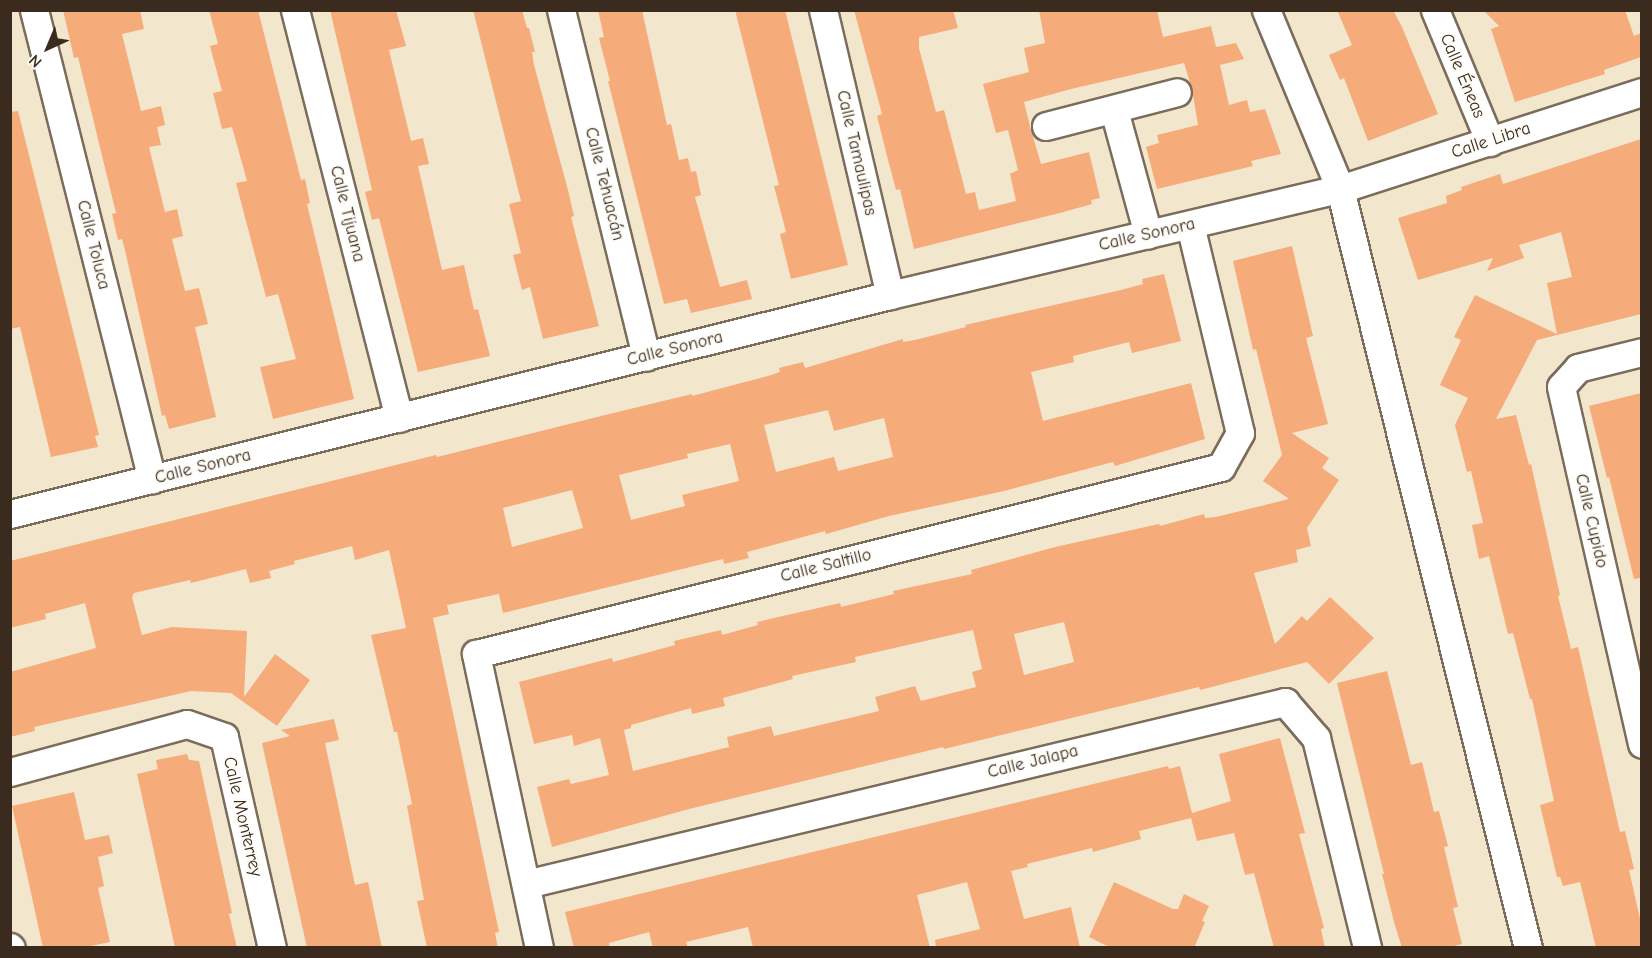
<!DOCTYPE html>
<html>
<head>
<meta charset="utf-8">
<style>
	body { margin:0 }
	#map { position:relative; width:1652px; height:958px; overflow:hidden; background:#f2e7cd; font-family:"Comic Neue",sans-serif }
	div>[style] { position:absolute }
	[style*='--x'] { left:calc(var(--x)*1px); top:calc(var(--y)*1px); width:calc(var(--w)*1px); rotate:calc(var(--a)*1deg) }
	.building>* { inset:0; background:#f6ab7b }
	.roads { filter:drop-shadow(2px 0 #7b6c5b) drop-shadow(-2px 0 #7b6c5b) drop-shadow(0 2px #7b6c5b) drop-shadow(0 -2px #7b6c5b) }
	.minor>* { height:27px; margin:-13.5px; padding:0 13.5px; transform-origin:13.5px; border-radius:13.5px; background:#fff }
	span { translate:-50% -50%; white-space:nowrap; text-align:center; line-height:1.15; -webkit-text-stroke:5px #fdfcf7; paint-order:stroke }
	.street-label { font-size:18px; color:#3b2a1e }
	.frame { position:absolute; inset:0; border:12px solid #3b2a1e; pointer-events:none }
	.north { position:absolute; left:18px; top:18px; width:60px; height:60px; -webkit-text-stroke:4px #fdfcf7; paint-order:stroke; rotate:224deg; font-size:16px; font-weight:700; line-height:24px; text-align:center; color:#3b2a1e }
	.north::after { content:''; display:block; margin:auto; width:21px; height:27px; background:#3b2a1e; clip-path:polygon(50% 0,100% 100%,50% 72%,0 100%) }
</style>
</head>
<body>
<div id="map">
	<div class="building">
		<div style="clip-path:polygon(63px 10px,140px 10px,144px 29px,122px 34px,141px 111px,161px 106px,165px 125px,157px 127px,161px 145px,149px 147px,165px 212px,177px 209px,183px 236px,172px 239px,185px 291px,199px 288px,208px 324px,195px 327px,216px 417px,169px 429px,165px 415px,162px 416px,125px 250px,122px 239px,118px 240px,112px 214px,116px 213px,78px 57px,74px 58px)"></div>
		<div style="clip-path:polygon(209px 10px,258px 10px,301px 180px,305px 179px,310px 203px,307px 204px,354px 399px,273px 419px,260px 367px,296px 359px,278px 294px,266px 297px,236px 183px,247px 181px,232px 127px,222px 129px,213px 93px,222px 91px,210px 46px,218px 44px)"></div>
		<div style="clip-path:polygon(330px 10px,396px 10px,406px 46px,389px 50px,411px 141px,423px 138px,429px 164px,418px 166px,442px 270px,464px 265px,474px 310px,478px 309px,490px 356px,418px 372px,379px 218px,372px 220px,365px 192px,372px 190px)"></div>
		<div style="clip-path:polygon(473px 10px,522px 10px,527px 28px,529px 28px,535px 52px,532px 52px,534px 65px,568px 190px,574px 216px,571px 217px,599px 326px,543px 339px,530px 287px,522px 290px,513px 255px,521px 253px,509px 204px,521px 201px)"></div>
		<div style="clip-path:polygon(598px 10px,642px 10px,667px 125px,671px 124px,679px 160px,688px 158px,691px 172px,696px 171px,701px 195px,695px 197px,720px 287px,747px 280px,752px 299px,691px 313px,687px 299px,664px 304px,608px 81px,610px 81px,599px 38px,604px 37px)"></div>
		<div style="clip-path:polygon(735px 10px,785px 10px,848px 265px,791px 279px,780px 234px,786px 232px,774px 186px,779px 185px)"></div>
		<div style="clip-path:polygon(854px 10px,953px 10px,958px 28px,919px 37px,919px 48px,936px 112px,944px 110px,966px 194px,975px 192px,979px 210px,1016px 201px,1010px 174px,1018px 170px,1008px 130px,996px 133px,983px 84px,1029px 72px,1024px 48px,1045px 43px,1039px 10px,1157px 10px,1163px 37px,1211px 26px,1216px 47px,1236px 43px,1244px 59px,1220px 65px,1229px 105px,1247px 100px,1250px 112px,1265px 109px,1281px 154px,1251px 161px,1253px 166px,1157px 189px,1146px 147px,1159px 143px,1157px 135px,1198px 125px,1192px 89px,1184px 63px,1071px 89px,1024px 102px,1031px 130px,1041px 164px,1089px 152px,1100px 198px,1091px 200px,1092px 204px,1060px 213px,914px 249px,900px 189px,896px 190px,887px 156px,877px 116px,882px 114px)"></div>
		<div style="clip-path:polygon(1337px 10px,1393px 10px,1402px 27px,1438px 114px,1368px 141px,1344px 78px,1340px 80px,1329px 55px,1352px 45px)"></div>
		<div style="clip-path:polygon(1483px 10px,1625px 10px,1634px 36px,1641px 33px,1641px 57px,1604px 70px,1605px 74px,1515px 102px,1491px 29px,1499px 26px)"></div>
		<div style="clip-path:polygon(18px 111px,99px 435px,95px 436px,98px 447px,51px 457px,20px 327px,10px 329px,10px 112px)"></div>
		<div style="clip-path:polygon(1641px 139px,1641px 314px,1537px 340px,1496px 419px,1516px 415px,1529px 465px,1531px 464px,1560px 595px,1558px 596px,1571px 649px,1578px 647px,1620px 832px,1625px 831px,1634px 869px,1629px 870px,1641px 923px,1641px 948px,1596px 948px,1580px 882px,1563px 886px,1560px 877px,1557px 877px,1540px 805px,1554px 801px,1532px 699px,1530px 699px,1513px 633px,1508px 634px,1489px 556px,1479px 559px,1472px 525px,1483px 523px,1471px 471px,1467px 472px,1455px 425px,1468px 398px,1440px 385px,1461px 340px,1454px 337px,1475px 295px,1557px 334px,1547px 283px,1572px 277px,1561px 232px,1519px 245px,1524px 258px,1487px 271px,1493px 258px,1418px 280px,1398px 218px,1447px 203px,1446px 196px,1462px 190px,1461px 187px,1500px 174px,1503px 184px)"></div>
		<div style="clip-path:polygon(evenodd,1292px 246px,1313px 336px,1306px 338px,1328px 424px,1292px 433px,1329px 458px,1322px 468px,1339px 480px,1307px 528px,1311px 546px,1296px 550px,1298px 562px,1254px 573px,1275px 644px,1302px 616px,1307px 621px,1330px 597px,1374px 638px,1329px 684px,1307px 662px,1200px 690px,1199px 687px,944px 749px,943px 747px,689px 809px,552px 847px,537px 787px,569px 779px,571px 784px,609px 775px,600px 738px,574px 746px,572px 735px,534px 744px,519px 682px,612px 658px,613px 662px,675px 645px,674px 641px,721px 630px,722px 635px,758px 625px,757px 622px,840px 603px,841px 607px,894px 594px,893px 591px,972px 574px,971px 570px,1055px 547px,1159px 524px,1160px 526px,1204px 514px,1205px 518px,1216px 517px,1289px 499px,1263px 481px,1282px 455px,1256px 349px,1253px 350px,1233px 261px,1292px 246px,1064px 622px,1074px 662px,1024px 675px,1014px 634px,1064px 622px,1292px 246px,973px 630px,982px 669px,972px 672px,976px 687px,921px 701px,915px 686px,875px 697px,879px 711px,774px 736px,771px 726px,727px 737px,729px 747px,633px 771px,624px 730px,631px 728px,631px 725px,691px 708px,692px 714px,725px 706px,723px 698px,793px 679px,792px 676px,856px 662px,855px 657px,973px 630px)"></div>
		<div style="clip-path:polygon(evenodd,1164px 274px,1181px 341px,1132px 353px,1129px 342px,1073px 356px,1074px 362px,1031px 372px,1043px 421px,1191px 383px,1205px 439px,1115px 466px,1113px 462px,1004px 491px,889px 516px,826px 534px,825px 531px,747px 552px,749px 558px,724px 564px,723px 559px,503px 613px,499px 594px,447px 605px,449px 614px,433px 618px,499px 932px,495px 933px,498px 948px,427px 948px,417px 901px,424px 900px,407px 806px,412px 804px,397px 732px,394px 732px,371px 635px,406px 628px,389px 550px,355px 560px,352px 546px,294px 561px,295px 564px,269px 571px,271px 578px,250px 583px,246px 569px,191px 583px,190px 580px,134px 593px,132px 597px,142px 635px,172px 627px,247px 631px,244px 697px,275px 654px,310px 680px,277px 726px,231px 693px,191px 691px,34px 727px,35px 731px,10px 737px,10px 672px,96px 648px,85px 603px,45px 614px,46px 619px,10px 628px,10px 561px,436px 455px,437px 457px,601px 416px,692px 394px,692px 396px,768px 376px,780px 372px,779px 368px,803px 362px,805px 368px,903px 339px,903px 342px,915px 340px,966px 327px,965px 325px,1121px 290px,1143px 284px,1142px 279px,1164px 274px,828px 410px,834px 431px,884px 418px,893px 457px,838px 471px,834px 457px,776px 472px,764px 425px,828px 410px,1164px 274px,730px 444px,739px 481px,682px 495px,685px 506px,631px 520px,619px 475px,688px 458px,687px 454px,730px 444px,1164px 274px,572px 490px,583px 528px,512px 547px,503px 508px,572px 490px)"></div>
		<div style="clip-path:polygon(1641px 393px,1641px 578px,1634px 579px,1609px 477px,1607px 478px,1589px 406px)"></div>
		<div style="clip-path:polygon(1387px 671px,1411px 765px,1422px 762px,1434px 812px,1439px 811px,1448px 846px,1444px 847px,1458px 907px,1453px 908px,1462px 944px,1447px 948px,1402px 948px,1394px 922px,1382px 874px,1384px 874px,1337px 683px)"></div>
		<div style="clip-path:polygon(334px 719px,339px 740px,325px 743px,355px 885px,368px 882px,382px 948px,307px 948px,262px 743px,290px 736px,281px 730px)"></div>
		<div style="clip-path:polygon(1280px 738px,1305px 833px,1299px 834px,1324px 928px,1321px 929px,1325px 948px,1274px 948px,1254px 873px,1245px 875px,1234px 833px,1197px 841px,1191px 818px,1139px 831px,1141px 839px,1093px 852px,1092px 848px,1027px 864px,1028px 867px,1011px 871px,1024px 919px,1071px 907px,1080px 948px,936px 948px,935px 940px,980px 929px,967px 882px,917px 895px,930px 948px,753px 948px,748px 927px,686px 942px,688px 948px,653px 948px,649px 932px,609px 943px,610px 948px,574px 948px,565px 912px,1168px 766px,1169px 769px,1180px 766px,1192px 813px,1228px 802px,1231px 801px,1219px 754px)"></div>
		<div style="clip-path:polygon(187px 754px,189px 760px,199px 761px,232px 913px,229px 914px,237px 948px,175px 948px,137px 774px,158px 769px,156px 760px)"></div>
		<div style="clip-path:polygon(74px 792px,85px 840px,109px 835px,113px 853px,98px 857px,104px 886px,98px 888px,110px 942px,81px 948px,43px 948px,12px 806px)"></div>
		<div style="clip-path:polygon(1114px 882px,1173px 909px,1178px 909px,1184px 894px,1209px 906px,1202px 921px,1205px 922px,1194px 948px,1111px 948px,1089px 937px)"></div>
	</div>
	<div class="roads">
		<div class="minor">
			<div style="--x:34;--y:10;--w:484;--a:75.9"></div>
			<div style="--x:295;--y:10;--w:421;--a:75.7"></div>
			<div style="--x:561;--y:10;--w:357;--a:76.2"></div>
			<div style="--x:823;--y:10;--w:293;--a:76.8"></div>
			<div style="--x:1266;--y:10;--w:194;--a:67.5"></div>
			<div style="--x:1340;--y:189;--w:782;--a:76.09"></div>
			<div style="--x:1435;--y:10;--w:143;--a:67.4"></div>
			<div style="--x:1114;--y:110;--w:129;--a:74.7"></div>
			<div style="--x:1046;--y:126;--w:135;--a:-14.5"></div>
			<div style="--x:1642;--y:352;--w:66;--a:166"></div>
			<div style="--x:1578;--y:368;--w:25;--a:132"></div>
			<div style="--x:1561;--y:387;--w:366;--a:77.2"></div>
			<div style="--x:10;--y:514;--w:907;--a:-13.97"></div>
			<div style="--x:890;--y:295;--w:462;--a:-13.3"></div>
			<div style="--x:1340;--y:189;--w:317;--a:-17.8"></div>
			<div style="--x:10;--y:772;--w:183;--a:-15.2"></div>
			<div style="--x:187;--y:724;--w:39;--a:19"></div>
			<div style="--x:224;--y:737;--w:216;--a:77.2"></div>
			<div style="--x:526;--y:884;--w:781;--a:-13.48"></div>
			<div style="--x:1285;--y:702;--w:48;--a:49.3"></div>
			<div style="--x:1316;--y:738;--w:216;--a:76.3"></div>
			<div style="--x:10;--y:947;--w:1;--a:45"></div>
			<div style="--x:539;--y:948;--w:301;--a:-102.1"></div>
			<div style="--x:476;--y:654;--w:768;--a:-14.09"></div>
			<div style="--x:1221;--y:467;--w:39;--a:-61"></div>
			<div style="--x:1240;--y:433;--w:214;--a:-103.5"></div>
		</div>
	</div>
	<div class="street-label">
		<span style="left:1462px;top:76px;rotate:67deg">Calle Éneas</span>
		<span style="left:1491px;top:141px;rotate:-18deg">Calle Libra</span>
		<span style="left:856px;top:153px;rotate:77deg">Calle Tamaulipas</span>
		<span style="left:604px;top:184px;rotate:76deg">Calle Tehuacán</span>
		<span style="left:347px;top:214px;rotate:76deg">Calle Tijuana</span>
		<span style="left:1147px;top:235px;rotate:-13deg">Calle Sonora</span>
		<span style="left:93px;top:245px;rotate:76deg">Calle Toluca</span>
		<span style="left:675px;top:349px;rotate:-14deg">Calle Sonora</span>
		<span style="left:203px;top:467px;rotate:-14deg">Calle Sonora</span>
		<span style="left:1591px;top:521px;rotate:77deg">Calle Cupido</span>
		<span style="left:826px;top:566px;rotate:-14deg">Calle Saltillo</span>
		<span style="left:1033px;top:762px;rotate:-14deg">Calle Jalapa</span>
		<span style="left:242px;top:817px;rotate:77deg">Calle Monterrey</span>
	</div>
	<div class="frame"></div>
	<div class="north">N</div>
</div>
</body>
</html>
